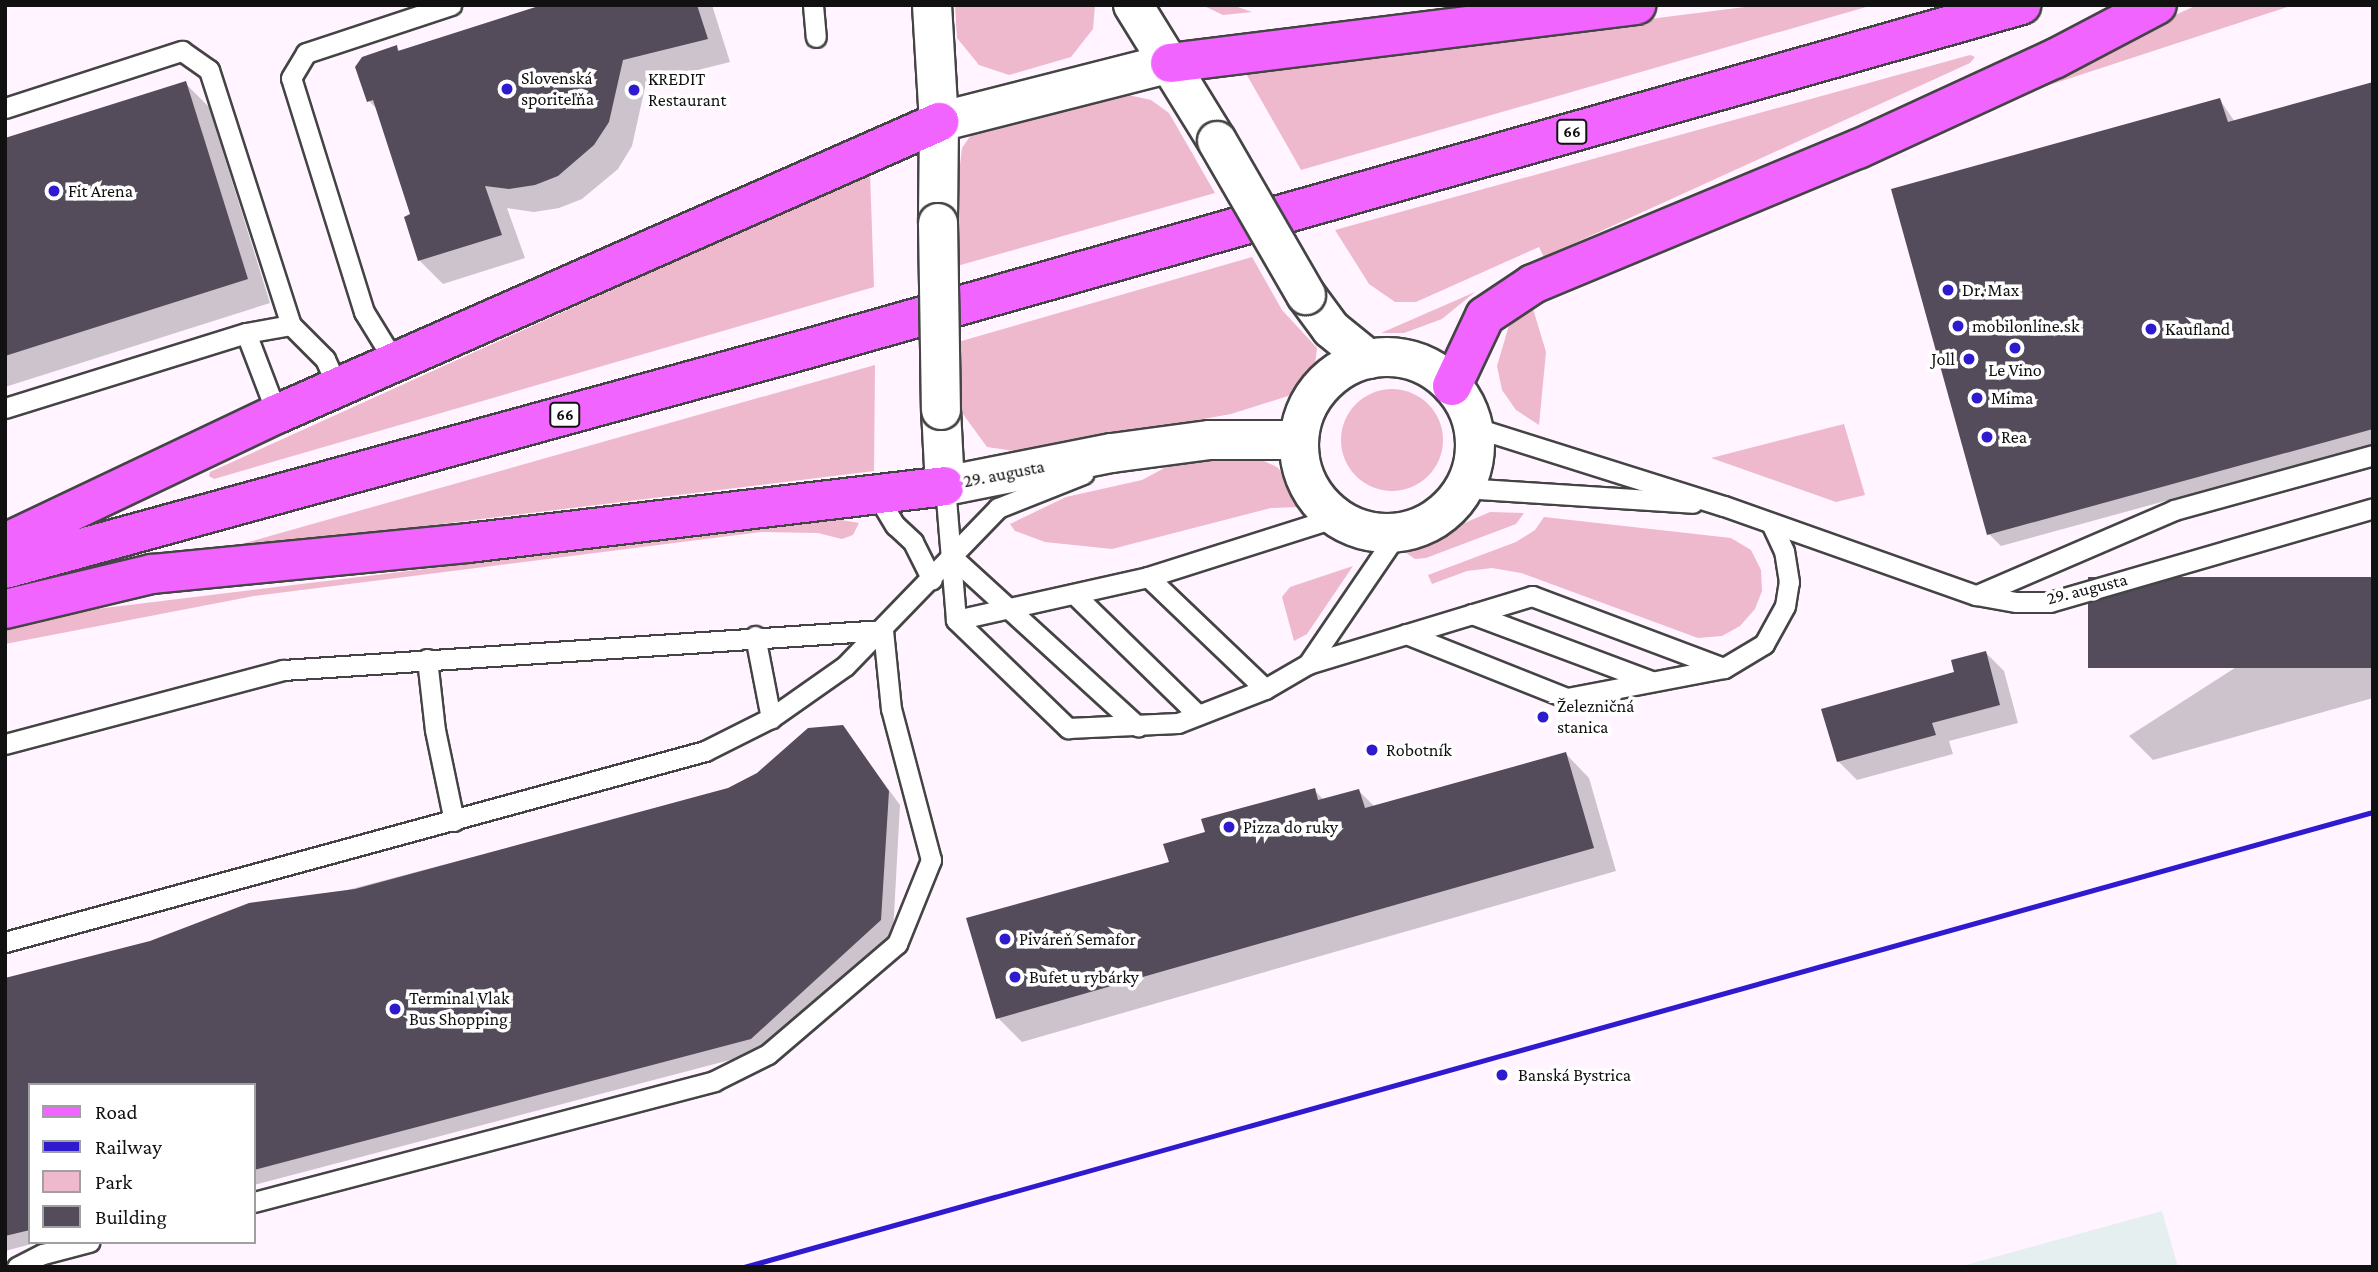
<!DOCTYPE html>
<html>
<head>
<meta charset="utf-8">
<style>
	body { margin:0 }
	#map { position:relative; width:2378px; height:1272px; overflow:hidden; background:#fff4ff; font-family:"Crimson Pro",serif }
	div>[style] { position:absolute }
	[style*='--x'] { left:calc(var(--x)*1px); top:calc(var(--y)*1px); width:calc(var(--w)*1px); rotate:calc(var(--a)*1deg) }
	.industrial>* { inset:0; background:#e5efef }
	.green>* { inset:0; background:#eeb9cc }
	.round { border-radius:50% }
	.shadow>* { inset:0; background:#0003 }
	.building>* { inset:0; background:#544c5a; transform-origin:0 0 }
	.roads { filter:drop-shadow(2px 0 #444) drop-shadow(-2px 0 #444) drop-shadow(0 2px #444) drop-shadow(0 -2px #444) }
	.service>* { height:19px; margin:-9.5px; padding:0 9.5px; transform-origin:9.5px; border-radius:9.5px; background:#fff }
	.tertiary>* { height:38px; margin:-19px; padding:0 19px; transform-origin:19px; border-radius:19px; background:#fff }
	.tertiary>.ring { margin:-19px; padding:0; box-sizing:content-box; background:none; border:38px solid #fff; border-radius:50% }
	.primary>* { height:38px; margin:-19px; padding:0 19px; transform-origin:19px; border-radius:19px; background:#f264ff }
	.rail>* { height:5px; margin:-2.5px; padding:0 2.5px; transform-origin:2.5px; border-radius:2.5px; background:#2f1acf }
	.bridges { filter:drop-shadow(2px 0 #444) drop-shadow(-2px 0 #444) drop-shadow(0 2px #444) drop-shadow(0 -2px #444) }
	.tertiary-bridge>* { height:38px; margin:-19px; padding:0 19px; transform-origin:19px; border-radius:19px; background:#fff }
	.dots>* { width:19px; height:19px; translate:-50% -50%; box-sizing:border-box; border:4px solid #fff; border-radius:50% }
	span { translate:-50% -50%; white-space:nowrap; text-align:center; line-height:1.15; -webkit-text-stroke:7px #fff; paint-order:stroke }
	.shield-label span { padding:2px 5px; background:#fff; border:2px solid; border-radius:5px; -webkit-text-stroke-width:0 }
	.shield-label { font-size:16px; color:#111; font-weight:700 }
	.poi-label { font-size:18px; color:#111 }
	.left { translate:0 -50%; text-align:left }
	.right { translate:-100% -50%; text-align:right }
	.street-label { font-size:18px; color:#111 }
	.frame { position:absolute; inset:0; border:7px solid #111; pointer-events:none }
	.legend { position:absolute; left:28px; top:1083px; width:228px; height:161px; box-sizing:border-box; background:#fff; border:2px solid #a0a0a0; margin:0; padding:9px 12px; list-style:none; font-size:21px; color:#111 }
	.legend li { display:flex; align-items:center; gap:14px; height:35px }
	.legend b { width:35px; border:2px solid #a0a0a0 }
</style>
</head>
<body>
<div id="map">
	<div class="industrial">
		<div style="clip-path:polygon(2162px 1211px,2178px 1267px,1958px 1267px)"></div>
	</div>
	<div class="green">
		<div style="clip-path:polygon(955px 5px,1095px 5px,1093px 29px,1071px 57px,1009px 75px,979px 65px,957px 38px)"></div>
		<div style="clip-path:polygon(1202px 5px,1232px 5px,1252px 12px,1223px 15px)"></div>
		<div style="clip-path:polygon(1761px 5px,1873px 5px,1301px 170px,1244px 70px)"></div>
		<div style="clip-path:polygon(2197px 5px,2293px 5px,1986px 106px,2145px 29px)"></div>
		<div style="clip-path:polygon(1970px 55px,1975px 57px,1970px 63px,1544px 257px,1539px 247px,1416px 302px,1395px 302px,1369px 284px,1335px 230px)"></div>
		<div style="clip-path:polygon(1124px 94px,1151px 100px,1169px 113px,1215px 193px,957px 266px,959px 174px,962px 148px,971px 135px)"></div>
		<div style="clip-path:polygon(870px 173px,874px 287px,214px 479px,209px 476px,210px 472px)"></div>
		<div style="clip-path:polygon(1252px 257px,1282px 310px,1317px 348px,1315px 365px,1288px 396px,1231px 414px,1022px 452px,987px 447px,960px 410px,958px 342px)"></div>
		<div style="clip-path:polygon(1475px 292px,1442px 319px,1404px 333px,1381px 333px)"></div>
		<div style="clip-path:polygon(1531px 302px,1546px 352px,1539px 425px,1516px 410px,1502px 390px,1497px 366px,1510px 322px)"></div>
		<div style="clip-path:polygon(875px 365px,874px 471px,245px 548px,238px 545px)"></div>
		<div class="round" style="left:1341px;top:389px;width:102px;height:102px"></div>
		<div style="clip-path:polygon(1844px 424px,1865px 495px,1836px 502px,1711px 458px)"></div>
		<div style="clip-path:polygon(1205px 457px,1255px 457px,1277px 467px,1293px 484px,1301px 507px,1271px 508px,1112px 549px,1045px 542px,1015px 531px,1010px 524px,1066px 497px,1142px 480px,1172px 464px)"></div>
		<div style="clip-path:polygon(1490px 512px,1524px 513px,1516px 524px,1426px 558px,1415px 559px,1402px 550px)"></div>
		<div style="clip-path:polygon(1544px 517px,1731px 538px,1751px 550px,1761px 570px,1762px 591px,1755px 609px,1740px 626px,1722px 636px,1698px 638px,1521px 573px,1492px 568px,1467px 571px,1432px 584px,1428px 575px,1516px 542px,1535px 530px)"></div>
		<div style="clip-path:polygon(836px 519px,859px 523px,853px 535px,842px 539px,818px 533px,761px 532px,254px 596px,5px 644px,5px 625px,39px 616px)"></div>
		<div style="clip-path:polygon(1353px 566px,1307px 634px,1294px 641px,1282px 597px,1290px 587px)"></div>
	</div>
	<div class="shadow">
		<div style="clip-path:polygon(548px 5px,712px 5px,730px 62px,646px 83px,632px 146px,618px 169px,582px 199px,559px 208px,534px 212px,507px 208px,525px 258px,443px 284px,420px 261px,406px 218px,412px 215px,379px 111px,369px 101px,396px 47px,401px 52px)"></div>
		<div style="clip-path:polygon(185px 83px,209px 107px,270px 303px,5px 387px,5px 140px)"></div>
		<div style="clip-path:polygon(2373px 84px,2373px 444px,2001px 546px,1989px 534px,2220px 100px,2235px 122px)"></div>
		<div style="clip-path:polygon(2373px 579px,2373px 698px,2153px 760px,2129px 736px)"></div>
		<div style="clip-path:polygon(1986px 653px,2004px 671px,2018px 723px,1949px 741px,1953px 754px,1857px 780px,1838px 761px)"></div>
		<div style="clip-path:polygon(843px 727px,900px 805px,893px 933px,764px 1051px,254px 1185px,254px 1085px,30px 1085px,30px 1242px,39px 1242px,5px 1251px,5px 980px,728px 790px)"></div>
		<div style="clip-path:polygon(1566px 754px,1589px 778px,1616px 871px,1022px 1042px,998px 1018px,968px 919px,1171px 863px,1207px 833px,1314px 790px,1324px 800px,1359px 791px,1375px 807px)"></div>
	</div>
	<div class="building">
		<div style="clip-path:polygon(542px 5px,697px 5px,708px 39px,623px 60px,609px 122px,594px 145px,558px 176px,535px 185px,509px 189px,485px 186px,502px 235px,418px 261px,404px 217px,410px 214px,373px 100px,367px 102px,355px 67px,362px 57px,397px 45px,398px 51px)"></div>
		<div style="clip-path:polygon(186px 81px,248px 279px,5px 356px,5px 138px)"></div>
		<div style="clip-path:polygon(2373px 82px,2373px 429px,1987px 535px,1891px 189px,2220px 98px,2228px 122px)"></div>
		<div style="left:2373px;top:577px;width:91px;height:285px;rotate:90deg"></div>
		<div style="clip-path:polygon(1986px 651px,2000px 705px,1932px 723px,1936px 735px,1837px 762px,1821px 709px,1954px 672px,1951px 660px)"></div>
		<div style="clip-path:polygon(843px 725px,889px 791px,881px 920px,751px 1039px,254px 1170px,254px 1085px,30px 1085px,30px 1230px,5px 1236px,5px 978px,150px 941px,249px 903px,355px 889px,728px 788px,757px 773px,808px 728px)"></div>
		<div style="clip-path:polygon(1566px 752px,1594px 848px,996px 1019px,966px 918px,1169px 862px,1163px 844px,1205px 832px,1201px 819px,1245px 807px,1315px 788px,1318px 800px,1359px 789px,1365px 808px)"></div>
	</div>
	<div class="roads">
		<div class="service">
			<div style="--x:813;--y:5;--w:32;--a:85"></div>
			<div style="--x:5;--y:108;--w:186;--a:-17.9"></div>
			<div style="--x:182;--y:51;--w:33;--a:35"></div>
			<div style="--x:209;--y:70;--w:268;--a:72.2"></div>
			<div style="--x:246;--y:333;--w:46;--a:-10.1"></div>
			<div style="--x:291;--y:325;--w:48;--a:45"></div>
			<div style="--x:325;--y:359;--w:32;--a:66"></div>
			<div style="--x:396;--y:364;--w:61;--a:-121.6"></div>
			<div style="--x:364;--y:312;--w:245;--a:-107.3"></div>
			<div style="--x:291;--y:78;--w:29;--a:-59"></div>
			<div style="--x:306;--y:53;--w:153;--a:-18.3"></div>
			<div style="--x:5;--y:408;--w:252;--a:-17.3"></div>
			<div style="--x:246;--y:333;--w:87;--a:69.1"></div>
			<div style="--x:1473;--y:427;--w:263;--a:17.5"></div>
			<div style="--x:1724;--y:506;--w:267;--a:19.5"></div>
			<div style="--x:1976;--y:595;--w:41;--a:9.9"></div>
			<div style="--x:2016;--y:602;--w:34;--a:0"></div>
			<div style="--x:2050;--y:602;--w:336;--a:-16.2"></div>
			<div style="--x:945;--y:486;--w:134;--a:85.3"></div>
			<div style="--x:956;--y:620;--w:156;--a:44"></div>
			<div style="--x:1068;--y:728;--w:110;--a:-2.6"></div>
			<div style="--x:1178;--y:723;--w:93;--a:-21.3"></div>
			<div style="--x:1265;--y:689;--w:50;--a:-30.2"></div>
			<div style="--x:1308;--y:664;--w:234;--a:-16.9"></div>
			<div style="--x:1532;--y:596;--w:205;--a:20.6"></div>
			<div style="--x:1463;--y:488;--w:230;--a:3.7"></div>
			<div style="--x:878;--y:497;--w:33;--a:59"></div>
			<div style="--x:895;--y:525;--w:25;--a:43"></div>
			<div style="--x:913;--y:542;--w:42;--a:63.4"></div>
			<div style="--x:951;--y:556;--w:253;--a:42.4"></div>
			<div style="--x:1148;--y:577;--w:162;--a:43.7"></div>
			<div style="--x:1074;--y:594;--w:173;--a:44.3"></div>
			<div style="--x:1977;--y:595;--w:215;--a:-23.3"></div>
			<div style="--x:2174;--y:510;--w:206;--a:-15.4"></div>
			<div style="--x:1472;--y:614;--w:191;--a:20.5"></div>
			<div style="--x:956;--y:620;--w:197;--a:-12.6"></div>
			<div style="--x:1148;--y:577;--w:198;--a:-17.6"></div>
			<div style="--x:1406;--y:634;--w:173;--a:21.7"></div>
			<div style="--x:1567;--y:698;--w:160;--a:-10.8"></div>
			<div style="--x:1724;--y:668;--w:47;--a:-31"></div>
			<div style="--x:1764;--y:644;--w:43;--a:-61.1"></div>
			<div style="--x:1785;--y:606;--w:24;--a:-81"></div>
			<div style="--x:1789;--y:582;--w:31;--a:-99"></div>
			<div style="--x:1784;--y:551;--w:31;--a:-115"></div>
			<div style="--x:755;--y:636;--w:84;--a:79"></div>
			<div style="--x:427;--y:659;--w:71;--a:83.6"></div>
			<div style="--x:435;--y:730;--w:93;--a:78.2"></div>
			<div style="--x:1308;--y:664;--w:160;--a:-55.7"></div>
			<div style="--x:5;--y:744;--w:288;--a:-14.9"></div>
			<div style="--x:283;--y:670;--w:601;--a:-3.81"></div>
			<div style="--x:5;--y:942;--w:726;--a:-15.26"></div>
			<div style="--x:705;--y:751;--w:74;--a:-26.6"></div>
			<div style="--x:771;--y:718;--w:90;--a:-35.1"></div>
			<div style="--x:845;--y:666;--w:220;--a:-45.9"></div>
			<div style="--x:998;--y:508;--w:92;--a:-21.8"></div>
			<div style="--x:254;--y:1202;--w:476;--a:-14.7"></div>
			<div style="--x:714;--y:1081;--w:60;--a:-26.6"></div>
			<div style="--x:768;--y:1054;--w:170;--a:-40.5"></div>
			<div style="--x:897;--y:944;--w:91;--a:-68"></div>
			<div style="--x:931;--y:860;--w:156;--a:-104.8"></div>
			<div style="--x:891;--y:709;--w:79;--a:-95.8"></div>
			<div style="--x:17;--y:1267;--w:29;--a:-27"></div>
			<div style="--x:43;--y:1254;--w:48;--a:-14.6"></div>
		</div>
		<div class="tertiary">
			<div style="--x:932;--y:5;--w:117;--a:86.6"></div>
			<div style="--x:939;--y:122;--w:101;--a:90.6"></div>
			<div style="--x:1133;--y:5;--w:160;--a:58.3"></div>
			<div style="--x:939;--y:122;--w:238;--a:-14.3"></div>
			<div style="--x:1306;--y:295;--w:42;--a:53.7"></div>
			<div style="--x:1331;--y:329;--w:48;--a:39"></div>
			<div class="ring" style="left:1299px;top:357px;width:138px;height:138px"></div>
			<div style="--x:941;--y:410;--w:76;--a:87"></div>
			<div style="--x:945;--y:486;--w:170;--a:-11.2"></div>
			<div style="--x:1112;--y:453;--w:99;--a:-7.6"></div>
			<div style="--x:1210;--y:440;--w:89;--a:0"></div>
		</div>
		<div class="primary">
			<div style="--x:1170;--y:63;--w:470;--a:-7.1"></div>
			<div style="--x:1452;--y:386;--w:77;--a:-64.8"></div>
			<div style="--x:1485;--y:316;--w:58;--a:-33.7"></div>
			<div style="--x:1533;--y:284;--w:352;--a:-22.6"></div>
			<div style="--x:1858;--y:149;--w:216;--a:-24.7"></div>
			<div style="--x:2054;--y:59;--w:116;--a:-27.7"></div>
			<div style="--x:5;--y:543;--w:301;--a:-25.4"></div>
			<div style="--x:277;--y:414;--w:724;--a:-23.8"></div>
			<div style="--x:5;--y:569;--w:835;--a:-15.35"></div>
			<div style="--x:810;--y:348;--w:1259;--a:-15.81"></div>
			<div style="--x:5;--y:609;--w:151;--a:-13.4"></div>
			<div style="--x:152;--y:574;--w:318;--a:-5.6"></div>
			<div style="--x:468;--y:543;--w:480;--a:-6.8"></div>
		</div>
	</div>
	<div class="rail">
		<div style="--x:744;--y:1267;--w:1691;--a:-15.61"></div>
	</div>
	<div class="bridges">
		<div class="tertiary-bridge">
			<div style="--x:1217;--y:141;--w:178;--a:60"></div>
			<div style="--x:938;--y:223;--w:187;--a:89.1"></div>
		</div>
	</div>
	<div class="dots">
		<div style="left:507px;top:89px;background:#2f1acf"></div>
		<div style="left:634px;top:90px;background:#2f1acf"></div>
		<div style="left:54px;top:191px;background:#2f1acf"></div>
		<div style="left:1948px;top:290px;background:#2f1acf"></div>
		<div style="left:1958px;top:326px;background:#2f1acf"></div>
		<div style="left:2151px;top:329px;background:#2f1acf"></div>
		<div style="left:2015px;top:348px;background:#2f1acf"></div>
		<div style="left:1969px;top:359px;background:#2f1acf"></div>
		<div style="left:1977px;top:398px;background:#2f1acf"></div>
		<div style="left:1987px;top:437px;background:#2f1acf"></div>
		<div style="left:1543px;top:717px;background:#2f1acf"></div>
		<div style="left:1372px;top:750px;background:#2f1acf"></div>
		<div style="left:1229px;top:827px;background:#2f1acf"></div>
		<div style="left:1005px;top:939px;background:#2f1acf"></div>
		<div style="left:1015px;top:977px;background:#2f1acf"></div>
		<div style="left:395px;top:1009px;background:#2f1acf"></div>
		<div style="left:1502px;top:1075px;background:#2f1acf"></div>
	</div>
	<div class="shield-label">
		<span style="left:1572px;top:132px">66</span>
		<span style="left:565px;top:415px">66</span>
	</div>
	<div class="poi-label">
		<span class="left" style="left:521px;top:89px">Slovenská<br>sporiteľňa</span>
		<span class="left" style="left:648px;top:90px">KREDIT<br>Restaurant</span>
		<span class="left" style="left:68px;top:191px">Fit Arena</span>
		<span class="left" style="left:1962px;top:290px">Dr. Max</span>
		<span class="left" style="left:1972px;top:326px">mobilonline.sk</span>
		<span class="left" style="left:2165px;top:329px">Kaufland</span>
		<span class="right" style="left:1955px;top:359px">Joll</span>
		<span style="left:2015px;top:370px">Le Vino</span>
		<span class="left" style="left:1991px;top:398px">Mima</span>
		<span class="left" style="left:2001px;top:437px">Rea</span>
		<span class="left" style="left:1557px;top:717px">Železničná<br>stanica</span>
		<span class="left" style="left:1386px;top:750px">Robotník</span>
		<span class="left" style="left:1243px;top:827px">Pizza do ruky</span>
		<span class="left" style="left:1019px;top:939px">Piváreň Semafor</span>
		<span class="left" style="left:1029px;top:977px">Bufet u rybárky</span>
		<span class="left" style="left:409px;top:1009px">Terminal Vlak<br>Bus Shopping</span>
		<span class="left" style="left:1518px;top:1075px">Banská Bystrica</span>
	</div>
	<div class="street-label">
		<span style="left:1004px;top:474px;rotate:-11deg">29. augusta</span>
		<span style="left:2087px;top:589px;rotate:-14deg">29. augusta</span>
	</div>
	<div class="frame"></div>
	<ul class="legend">
	<li><b style="height:9px;background:#f264ff"></b>Road</li>
	<li><b style="height:9px;background:#2f1acf"></b>Railway</li>
	<li><b style="height:19px;background:#eeb9cc"></b>Park</li>
	<li><b style="height:19px;background:#544c5a"></b>Building</li>
	</ul>
</div>
</body>
</html>
